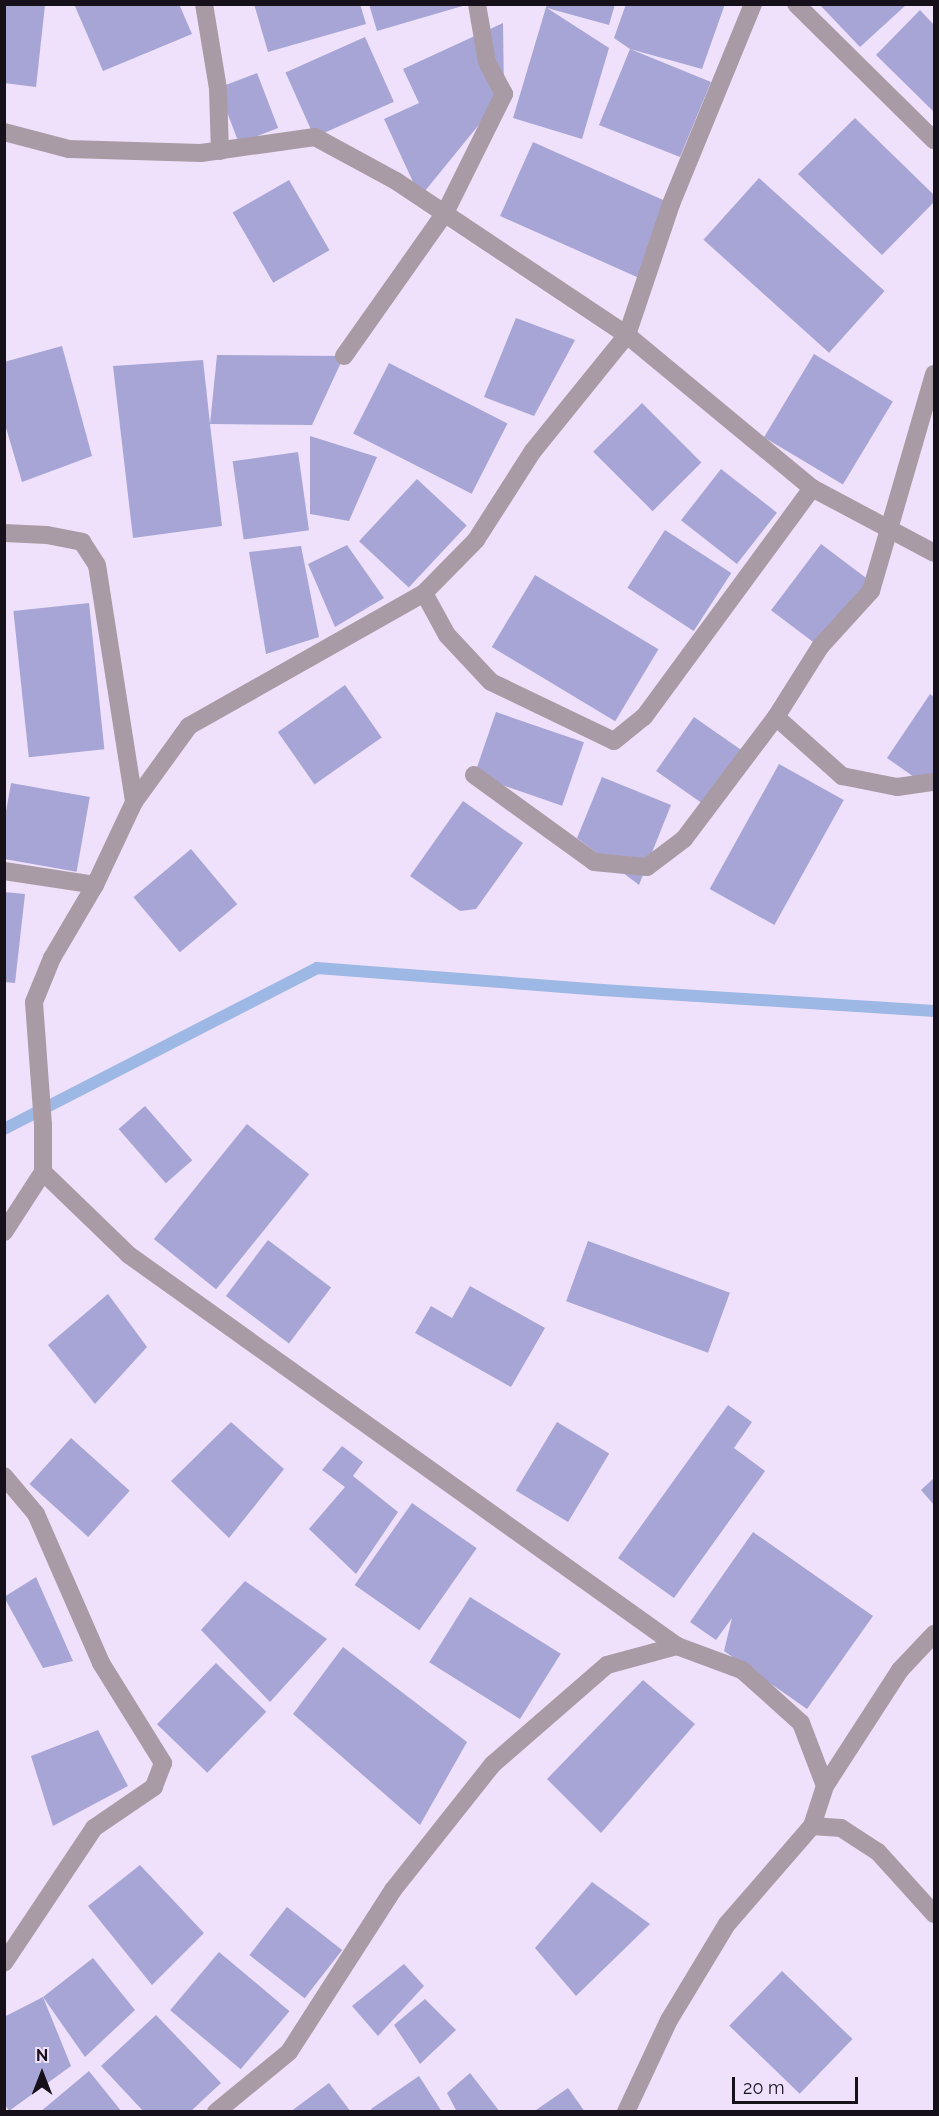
<!DOCTYPE html>
<html>
<head>
<meta charset="utf-8">
<style>
	body { margin:0 }
	#map { position:relative; width:939px; height:2116px; overflow:hidden; background:#efe1fb; font-family:Raleway,sans-serif }
	div>[style] { position:absolute }
	[style*='--x'] { left:calc(var(--x)*1px); top:calc(var(--y)*1px); width:calc(var(--w)*1px); rotate:calc(var(--a)*1deg) }
	.stream>* { height:12px; margin:-6px; padding:0 6px; transform-origin:6px; border-radius:6px; background:#9eb8e5 }
	.building>* { inset:0; background:#a6a5d5; transform-origin:0 0 }
	.street>* { height:18px; margin:-9px; padding:0 9px; transform-origin:9px; border-radius:9px; background:#a99ba5 }
	span { translate:-50% -50%; white-space:nowrap; text-align:center; line-height:1.15; -webkit-text-stroke:5px #efe1fb; paint-order:stroke }
	.frame { position:absolute; inset:0; border:6px solid #16101b; pointer-events:none }
	.north { position:absolute; left:12px; top:2044px; width:60px; height:60px; -webkit-text-stroke:4px #efe1fb; paint-order:stroke; rotate:0deg; font-size:16px; font-weight:700; line-height:24px; text-align:center; color:#16101b }
	.north::after { content:''; display:block; margin:auto; width:21px; height:27px; background:#16101b; clip-path:polygon(50% 0,100% 100%,50% 72%,0 100%) }
	.scale { position:absolute; left:732px; top:2077px; width:126px; height:27px; box-sizing:border-box; border:3px solid #16101b; border-top:0; padding-left:8px; font-size:18px; line-height:21px; white-space:nowrap; color:#16101b; -webkit-text-stroke:4px #efe1fb; paint-order:stroke }
</style>
</head>
<body>
<div id="map">
	<div class="stream">
		<div style="--x:4;--y:1129;--w:352;--a:-27.2"></div>
		<div style="--x:317;--y:968;--w:286;--a:4.4"></div>
		<div style="--x:602;--y:990;--w:333;--a:3.6"></div>
	</div>
	<div class="building">
		<div style="clip-path:polygon(74px 4px,179px 4px,192px 34px,103px 71px)"></div>
		<div style="clip-path:polygon(254px 4px,360px 4px,366px 24px,268px 52px)"></div>
		<div style="clip-path:polygon(369px 4px,466px 4px,466px 5px,377px 31px)"></div>
		<div style="clip-path:polygon(547px 4px,615px 4px,609px 25px,547px 8px,609px 48px,582px 139px,513px 118px)"></div>
		<div style="clip-path:polygon(626px 4px,725px 4px,702px 69px,630px 49px,711px 82px,680px 157px,599px 125px,630px 49px,614px 38px)"></div>
		<div style="clip-path:polygon(4px 5px,45px 5px,36px 87px,4px 83px)"></div>
		<div style="clip-path:polygon(820px 5px,906px 5px,860px 47px)"></div>
		<div style="clip-path:polygon(920px 10px,934px 25px,934px 112px,876px 55px)"></div>
		<div style="clip-path:polygon(503px 23px,504px 94px,420px 197px,384px 119px,419px 103px,403px 69px)"></div>
		<div style="left:365px;top:37px;width:71px;height:87px;rotate:66deg"></div>
		<div style="left:257px;top:73px;width:59px;height:42px;rotate:69deg"></div>
		<div style="clip-path:polygon(855px 118px,934px 195px,934px 202px,882px 255px,798px 174px)"></div>
		<div style="left:533px;top:142px;width:151px;height:81px;rotate:24deg"></div>
		<div style="left:759px;top:178px;width:169px;height:83px;rotate:42deg"></div>
		<div style="left:289px;top:180px;width:81px;height:65px;rotate:60deg"></div>
		<div style="clip-path:polygon(516px 318px,575px 340px,534px 416px,484px 397px)"></div>
		<div style="clip-path:polygon(62px 346px,92px 456px,22px 482px,4px 421px,4px 362px)"></div>
		<div style="left:814px;top:354px;width:92px;height:97px;rotate:31deg"></div>
		<div style="clip-path:polygon(217px 355px,344px 356px,312px 425px,210px 424px,222px 526px,133px 538px,113px 366px,203px 360px,210px 424px)"></div>
		<div style="left:389px;top:363px;width:133px;height:79px;rotate:27deg"></div>
		<div style="left:642px;top:403px;width:84px;height:69px;rotate:45deg"></div>
		<div style="clip-path:polygon(310px 436px,377px 457px,349px 521px,310px 514px)"></div>
		<div style="left:298px;top:452px;width:79px;height:66px;rotate:82deg"></div>
		<div style="left:721px;top:469px;width:71px;height:65px;rotate:38deg"></div>
		<div style="left:417px;top:479px;width:68px;height:85px;rotate:43deg"></div>
		<div style="left:665px;top:530px;width:79px;height:69px;rotate:33deg"></div>
		<div style="left:821px;top:544px;width:64px;height:83px;rotate:37deg"></div>
		<div style="clip-path:polygon(347px 545px,384px 598px,335px 627px,308px 564px)"></div>
		<div style="clip-path:polygon(301px 546px,319px 637px,266px 654px,249px 552px)"></div>
		<div style="left:535px;top:575px;width:144px;height:84px;rotate:31deg"></div>
		<div style="left:89px;top:603px;width:147px;height:76px;rotate:84deg"></div>
		<div style="left:345px;top:685px;width:64px;height:82px;rotate:55deg"></div>
		<div style="clip-path:polygon(930px 694px,934px 697px,934px 791px,887px 758px)"></div>
		<div style="left:496px;top:712px;width:93px;height:67px;rotate:19deg"></div>
		<div style="left:694px;top:717px;width:66px;height:66px;rotate:35deg"></div>
		<div style="left:779px;top:764px;width:74px;height:143px;rotate:29deg"></div>
		<div style="clip-path:polygon(602px 777px,671px 805px,639px 885px,577px 838px)"></div>
		<div style="left:11px;top:783px;width:80px;height:76px;rotate:10deg"></div>
		<div style="clip-path:polygon(463px 801px,523px 843px,476px 909px,460px 911px,410px 876px)"></div>
		<div style="left:191px;top:849px;width:72px;height:75px;rotate:50deg"></div>
		<div style="clip-path:polygon(4px 892px,25px 894px,15px 983px,4px 982px)"></div>
		<div style="left:145px;top:1106px;width:72px;height:35px;rotate:49deg"></div>
		<div style="left:247px;top:1124px;width:80px;height:148px;rotate:39deg"></div>
		<div style="left:268px;top:1240px;width:79px;height:70px;rotate:37deg"></div>
		<div style="left:588px;top:1241px;width:151px;height:64px;rotate:20deg"></div>
		<div style="clip-path:polygon(470px 1286px,545px 1328px,511px 1387px,415px 1333px,431px 1306px,452px 1318px)"></div>
		<div style="clip-path:polygon(108px 1294px,147px 1347px,95px 1404px,48px 1345px)"></div>
		<div style="clip-path:polygon(728px 1405px,752px 1422px,734px 1448px,765px 1471px,674px 1598px,618px 1558px)"></div>
		<div style="clip-path:polygon(231px 1422px,284px 1469px,229px 1538px,171px 1481px)"></div>
		<div style="left:557px;top:1422px;width:61px;height:80px;rotate:31deg"></div>
		<div style="left:71px;top:1438px;width:79px;height:62px;rotate:42deg"></div>
		<div style="clip-path:polygon(342px 1446px,363px 1462px,353px 1476px,398px 1512px,356px 1574px,309px 1529px,345px 1487px,322px 1470px)"></div>
		<div style="clip-path:polygon(934px 1478px,934px 1505px,921px 1490px)"></div>
		<div style="left:412px;top:1503px;width:79px;height:100px;rotate:35deg"></div>
		<div style="clip-path:polygon(753px 1532px,873px 1616px,807px 1709px,724px 1651px,732px 1618px,716px 1640px,690px 1622px)"></div>
		<div style="clip-path:polygon(36px 1577px,73px 1661px,43px 1668px,4px 1597px)"></div>
		<div style="clip-path:polygon(245px 1581px,327px 1639px,270px 1702px,201px 1630px)"></div>
		<div style="left:470px;top:1597px;width:107px;height:77px;rotate:32deg"></div>
		<div style="clip-path:polygon(343px 1647px,467px 1742px,420px 1825px,293px 1714px)"></div>
		<div style="left:216px;top:1663px;width:70px;height:85px;rotate:44deg"></div>
		<div style="clip-path:polygon(643px 1680px,695px 1724px,601px 1833px,547px 1779px)"></div>
		<div style="clip-path:polygon(98px 1730px,128px 1786px,53px 1826px,31px 1756px)"></div>
		<div style="clip-path:polygon(140px 1865px,204px 1933px,152px 1985px,88px 1906px)"></div>
		<div style="clip-path:polygon(592px 1882px,650px 1924px,576px 1996px,535px 1948px)"></div>
		<div style="left:287px;top:1907px;width:70px;height:61px;rotate:38deg"></div>
		<div style="left:219px;top:1952px;width:92px;height:76px;rotate:40deg"></div>
		<div style="clip-path:polygon(93px 1958px,135px 2010px,85px 2057px,43px 1997px)"></div>
		<div style="clip-path:polygon(404px 1964px,424px 1986px,378px 2036px,352px 2006px)"></div>
		<div style="left:782px;top:1971px;width:98px;height:76px;rotate:44deg"></div>
		<div style="clip-path:polygon(43px 1997px,71px 2066px,9px 2111px,4px 2103px,4px 2017px)"></div>
		<div style="clip-path:polygon(425px 1999px,456px 2030px,420px 2064px,394px 2025px)"></div>
		<div style="clip-path:polygon(156px 2015px,221px 2083px,190px 2112px,144px 2112px,101px 2066px)"></div>
		<div style="clip-path:polygon(89px 2071px,122px 2112px,40px 2112px)"></div>
		<div style="clip-path:polygon(470px 2073px,500px 2112px,457px 2112px,447px 2093px)"></div>
		<div style="clip-path:polygon(419px 2076px,442px 2112px,373px 2112px,371px 2109px)"></div>
		<div style="clip-path:polygon(329px 2083px,351px 2112px,290px 2112px)"></div>
		<div style="clip-path:polygon(568px 2088px,585px 2112px,533px 2112px)"></div>
	</div>
	<div class="street">
		<div style="--x:204;--y:4;--w:86;--a:80.6"></div>
		<div style="--x:218;--y:89;--w:62;--a:88.2"></div>
		<div style="--x:796;--y:4;--w:194;--a:44.6"></div>
		<div style="--x:4;--y:132;--w:67;--a:14.7"></div>
		<div style="--x:69;--y:149;--w:132;--a:1.7"></div>
		<div style="--x:201;--y:153;--w:115;--a:-8"></div>
		<div style="--x:315;--y:137;--w:92;--a:28.5"></div>
		<div style="--x:396;--y:181;--w:278;--a:33.7"></div>
		<div style="--x:627;--y:335;--w:240;--a:39.6"></div>
		<div style="--x:812;--y:488;--w:138;--a:28"></div>
		<div style="--x:344;--y:356;--w:175;--a:-54.8"></div>
		<div style="--x:445;--y:213;--w:133;--a:-63.6"></div>
		<div style="--x:504;--y:94;--w:36;--a:-118"></div>
		<div style="--x:487;--y:62;--w:59;--a:-99.8"></div>
		<div style="--x:4;--y:533;--w:43;--a:2.7"></div>
		<div style="--x:47;--y:535;--w:36;--a:11"></div>
		<div style="--x:82;--y:542;--w:27;--a:57"></div>
		<div style="--x:97;--y:565;--w:240;--a:81.1"></div>
		<div style="--x:424;--y:593;--w:48;--a:61.3"></div>
		<div style="--x:447;--y:635;--w:64;--a:46.9"></div>
		<div style="--x:491;--y:682;--w:136;--a:25.6"></div>
		<div style="--x:614;--y:741;--w:38;--a:-39"></div>
		<div style="--x:644;--y:717;--w:284;--a:-53.7"></div>
		<div style="--x:776;--y:717;--w:89;--a:41.8"></div>
		<div style="--x:842;--y:776;--w:56;--a:11.3"></div>
		<div style="--x:897;--y:787;--w:37;--a:-8"></div>
		<div style="--x:474;--y:775;--w:148;--a:35.9"></div>
		<div style="--x:594;--y:862;--w:53;--a:5.4"></div>
		<div style="--x:647;--y:867;--w:46;--a:-37.1"></div>
		<div style="--x:684;--y:839;--w:153;--a:-53"></div>
		<div style="--x:776;--y:717;--w:83;--a:-57.8"></div>
		<div style="--x:820;--y:647;--w:76;--a:-47.7"></div>
		<div style="--x:871;--y:591;--w:226;--a:-73.8"></div>
		<div style="--x:4;--y:871;--w:92;--a:8.7"></div>
		<div style="--x:43;--y:1172;--w:120;--a:44"></div>
		<div style="--x:129;--y:1255;--w:673;--a:35.51"></div>
		<div style="--x:677;--y:1646;--w:69;--a:20.3"></div>
		<div style="--x:742;--y:1670;--w:79;--a:41.9"></div>
		<div style="--x:801;--y:1723;--w:67;--a:69.1"></div>
		<div style="--x:825;--y:1786;--w:42;--a:108"></div>
		<div style="--x:812;--y:1826;--w:130;--a:130.9"></div>
		<div style="--x:727;--y:1924;--w:112;--a:121.1"></div>
		<div style="--x:669;--y:2020;--w:102;--a:115.1"></div>
		<div style="--x:4;--y:1232;--w:72;--a:-57"></div>
		<div style="--x:43;--y:1172;--w:47;--a:-90"></div>
		<div style="--x:43;--y:1125;--w:123;--a:-94.2"></div>
		<div style="--x:34;--y:1002;--w:48;--a:-67.8"></div>
		<div style="--x:52;--y:958;--w:85;--a:-59.5"></div>
		<div style="--x:95;--y:885;--w:92;--a:-64.8"></div>
		<div style="--x:134;--y:802;--w:94;--a:-54.1"></div>
		<div style="--x:189;--y:726;--w:270;--a:-29.5"></div>
		<div style="--x:424;--y:593;--w:74;--a:-45.5"></div>
		<div style="--x:476;--y:540;--w:106;--a:-57.4"></div>
		<div style="--x:533;--y:451;--w:149;--a:-51"></div>
		<div style="--x:627;--y:335;--w:138;--a:-71.4"></div>
		<div style="--x:671;--y:204;--w:216;--a:-67.7"></div>
		<div style="--x:4;--y:1476;--w:50;--a:49.9"></div>
		<div style="--x:36;--y:1514;--w:163;--a:66.4"></div>
		<div style="--x:101;--y:1663;--w:118;--a:58.2"></div>
		<div style="--x:163;--y:1763;--w:26;--a:111"></div>
		<div style="--x:154;--y:1787;--w:73;--a:145.7"></div>
		<div style="--x:94;--y:1828;--w:162;--a:123.7"></div>
		<div style="--x:825;--y:1786;--w:138;--a:-57.1"></div>
		<div style="--x:900;--y:1670;--w:50;--a:-46.6"></div>
		<div style="--x:812;--y:1826;--w:29;--a:4"></div>
		<div style="--x:841;--y:1828;--w:44;--a:33"></div>
		<div style="--x:878;--y:1852;--w:84;--a:47.9"></div>
		<div style="--x:216;--y:2112;--w:94;--a:-39.4"></div>
		<div style="--x:289;--y:2052;--w:193;--a:-57.3"></div>
		<div style="--x:393;--y:1890;--w:161;--a:-51.6"></div>
		<div style="--x:493;--y:1764;--w:151;--a:-41"></div>
		<div style="--x:607;--y:1665;--w:73;--a:-15.2"></div>
	</div>
	<div class="frame"></div>
	<div class="north">N</div>
	<div class="scale">20 m</div>
</div>
</body>
</html>
